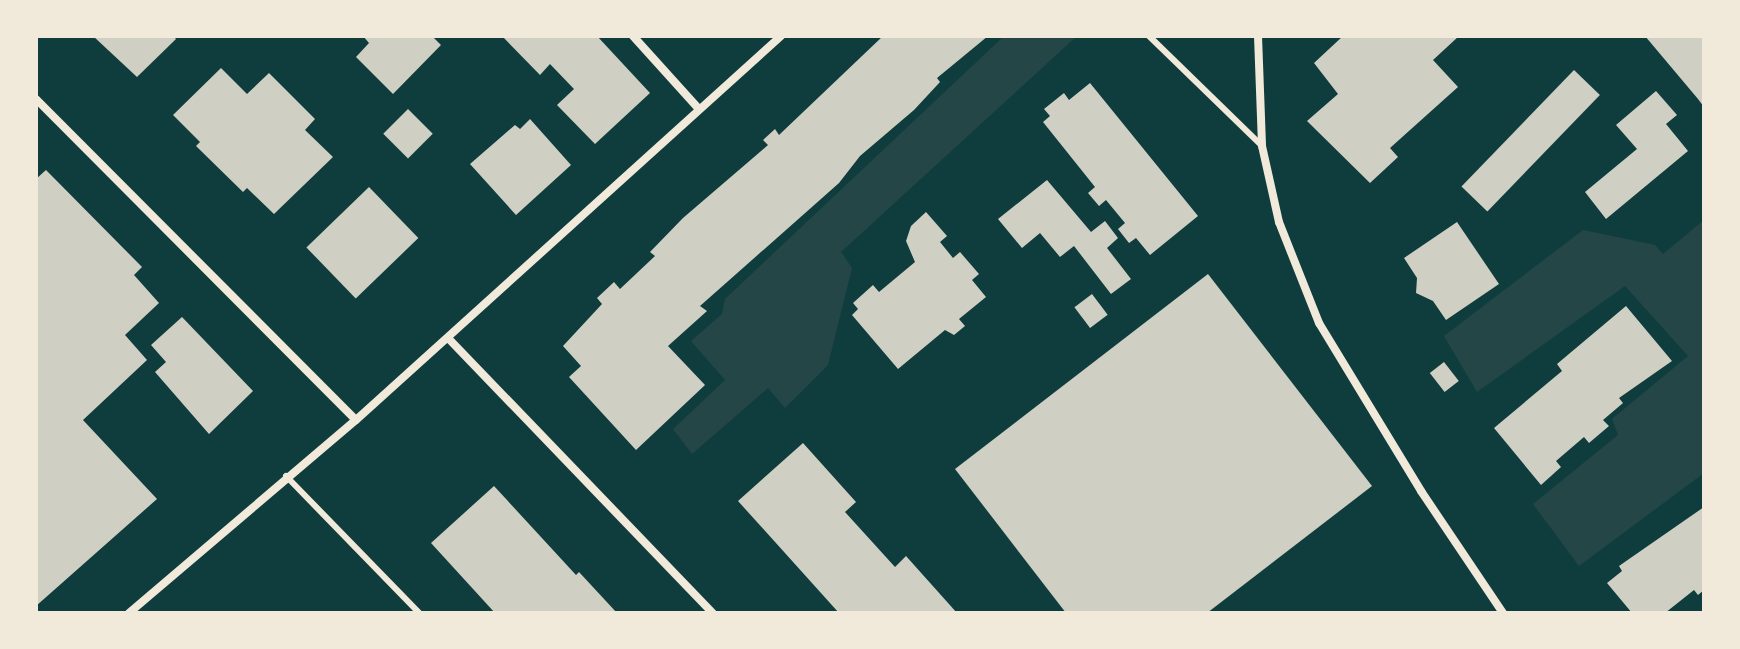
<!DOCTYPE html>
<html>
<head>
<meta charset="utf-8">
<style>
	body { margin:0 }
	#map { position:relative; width:1740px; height:649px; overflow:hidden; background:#0f3d3e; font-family:"IBM Plex Sans",sans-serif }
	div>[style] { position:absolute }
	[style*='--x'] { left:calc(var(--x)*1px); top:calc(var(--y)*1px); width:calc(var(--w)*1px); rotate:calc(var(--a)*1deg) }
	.green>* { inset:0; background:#244646 }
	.building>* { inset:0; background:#cfcfc3; transform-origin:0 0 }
	.service>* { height:6px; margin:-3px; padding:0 3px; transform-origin:3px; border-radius:3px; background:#f1e9da }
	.minor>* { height:8px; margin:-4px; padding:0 4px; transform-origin:4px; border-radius:4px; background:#f1e9da }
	span { translate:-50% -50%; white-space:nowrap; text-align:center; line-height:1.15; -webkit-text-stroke:8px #f1e9da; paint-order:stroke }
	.frame { position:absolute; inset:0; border:38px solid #f1e9da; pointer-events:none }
</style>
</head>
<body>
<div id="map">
	<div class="green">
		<div style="clip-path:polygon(1004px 36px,1077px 36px,841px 252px,852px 268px,828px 365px,785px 408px,768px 388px,692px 454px,673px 429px,725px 380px,691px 341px,722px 314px,725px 299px)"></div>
		<div style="clip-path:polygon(1704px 220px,1704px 473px,1579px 566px,1533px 504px,1618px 435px,1612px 419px,1688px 356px,1625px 286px,1477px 392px,1444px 336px,1583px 230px,1655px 245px,1663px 254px)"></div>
	</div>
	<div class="building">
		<div style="clip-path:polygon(93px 36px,173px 36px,176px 39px,137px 77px)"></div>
		<div style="clip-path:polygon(363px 36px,432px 36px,441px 45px,393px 94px,356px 57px,369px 43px)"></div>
		<div style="clip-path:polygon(502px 36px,597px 36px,650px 93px,595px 144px,557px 105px,574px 89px,550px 64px,540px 75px)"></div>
		<div style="clip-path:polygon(883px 36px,988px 36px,937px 78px,940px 82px,914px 110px,860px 156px,839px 183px,700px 306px,707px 311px,668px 346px,705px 385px,636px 450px,569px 377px,581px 366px,563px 346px,602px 304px,597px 298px,614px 282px,620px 289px,655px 256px,650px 252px,683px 218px,768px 145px,763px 140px,775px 129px,779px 135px)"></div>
		<div style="clip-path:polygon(1343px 36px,1459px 36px,1433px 60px,1458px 87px,1390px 148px,1398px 157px,1370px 183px,1307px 121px,1338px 94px,1314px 63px)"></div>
		<div style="clip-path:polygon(1645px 36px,1704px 36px,1704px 107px,1698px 99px)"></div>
		<div style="clip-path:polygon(221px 68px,247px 94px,269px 73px,315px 119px,305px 130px,333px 157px,274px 214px,247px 188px,243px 192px,196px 146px,200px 142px,173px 115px)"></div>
		<div style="left:1574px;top:70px;width:36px;height:162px;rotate:44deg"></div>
		<div style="clip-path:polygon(1090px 83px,1198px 216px,1150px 255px,1136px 238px,1129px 243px,1118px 229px,1125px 223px,1106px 200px,1099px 206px,1088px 193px,1095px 187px,1043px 122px,1050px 116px,1044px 109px,1064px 93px,1069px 100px)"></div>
		<div style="clip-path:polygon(1656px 91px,1677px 115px,1666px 124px,1688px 151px,1606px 219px,1585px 192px,1637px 149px,1616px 125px)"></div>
		<div style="left:408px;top:109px;width:35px;height:35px;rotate:45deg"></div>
		<div style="clip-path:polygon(530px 119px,571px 165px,516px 215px,470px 164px,515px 125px,520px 129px)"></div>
		<div style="clip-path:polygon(46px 170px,142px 267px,134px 275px,159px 303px,125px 335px,147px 360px,83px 420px,157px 499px,36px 606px,36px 179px)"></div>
		<div style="clip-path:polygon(1047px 180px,1091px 232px,1105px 221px,1118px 238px,1107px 248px,1131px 279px,1111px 294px,1074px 246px,1060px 257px,1040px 233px,1022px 248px,998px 219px)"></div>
		<div style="left:369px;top:187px;width:71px;height:87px;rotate:46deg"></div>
		<div style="clip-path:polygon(926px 212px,947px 236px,940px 242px,953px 258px,960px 252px,979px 274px,972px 280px,986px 297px,959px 319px,965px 326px,954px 335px,945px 330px,898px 369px,852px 315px,858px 309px,853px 303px,873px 285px,879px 292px,915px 262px,906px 241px,911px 226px)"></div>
		<div style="clip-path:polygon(1457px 222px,1499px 284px,1446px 320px,1433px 301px,1416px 293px,1417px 278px,1404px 258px)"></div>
		<div style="clip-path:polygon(1208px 274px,1372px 486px,1207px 613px,1066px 613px,955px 469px)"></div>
		<div style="left:1092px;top:294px;width:26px;height:22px;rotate:53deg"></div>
		<div style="clip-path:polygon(1626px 306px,1672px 361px,1619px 398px,1623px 403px,1603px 420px,1609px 426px,1589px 443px,1584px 437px,1556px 461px,1561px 467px,1541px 485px,1494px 428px,1562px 371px,1557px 364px)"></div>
		<div style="clip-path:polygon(182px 317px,253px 391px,209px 434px,155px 372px,166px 362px,151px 345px)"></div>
		<div style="left:1444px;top:362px;width:24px;height:18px;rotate:52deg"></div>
		<div style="clip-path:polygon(803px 443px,856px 502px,845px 512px,895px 567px,906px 556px,957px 613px,839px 613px,738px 501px)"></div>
		<div style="clip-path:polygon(494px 486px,576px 575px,579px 572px,617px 613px,495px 613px,431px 543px)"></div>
		<div style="clip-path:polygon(1704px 507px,1704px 590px,1698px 595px,1694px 590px,1665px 613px,1632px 613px,1607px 583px,1622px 571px,1619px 566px)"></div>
	</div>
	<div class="service">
		<div style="--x:1149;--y:36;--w:158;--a:44.2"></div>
		<div style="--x:286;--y:476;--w:191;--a:45.8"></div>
	</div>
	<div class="minor">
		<div style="--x:633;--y:36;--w:98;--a:47.9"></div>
		<div style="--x:1258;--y:36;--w:110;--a:87.9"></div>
		<div style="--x:1262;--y:146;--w:78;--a:77.4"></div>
		<div style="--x:1279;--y:222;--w:109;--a:68.4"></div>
		<div style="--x:1319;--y:323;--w:197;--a:58.7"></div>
		<div style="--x:1421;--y:491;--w:147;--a:56.1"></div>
		<div style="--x:36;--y:99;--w:453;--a:45.1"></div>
		<div style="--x:448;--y:338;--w:382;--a:46.1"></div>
		<div style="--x:129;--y:613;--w:298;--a:-40.4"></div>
		<div style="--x:356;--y:420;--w:573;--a:-42.1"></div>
	</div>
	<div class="frame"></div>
</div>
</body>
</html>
